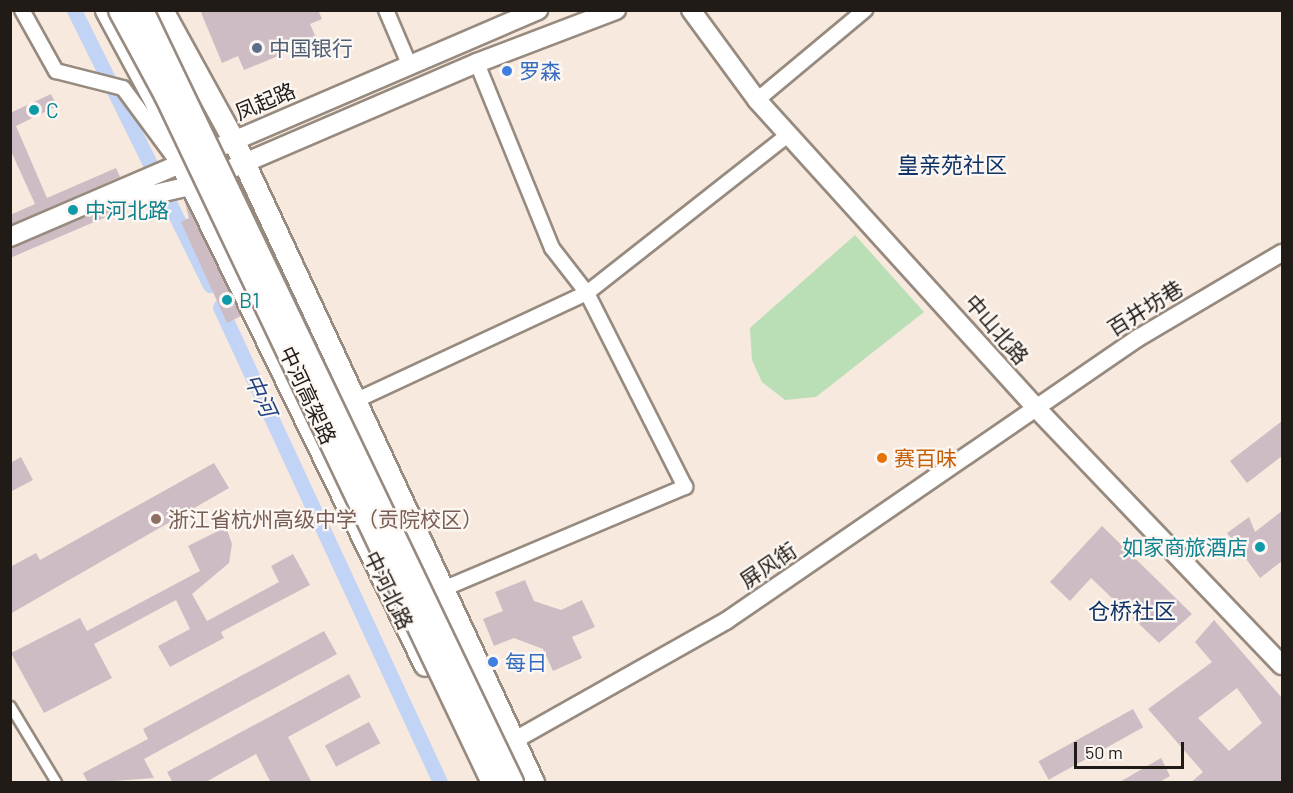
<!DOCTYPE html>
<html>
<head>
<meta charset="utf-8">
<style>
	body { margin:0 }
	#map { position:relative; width:1293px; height:793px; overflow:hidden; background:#f7e9dd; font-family:Barlow,"Noto Sans SC",sans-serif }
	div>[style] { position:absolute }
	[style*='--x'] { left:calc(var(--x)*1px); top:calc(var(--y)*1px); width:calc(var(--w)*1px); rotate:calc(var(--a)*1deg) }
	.green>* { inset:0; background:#badeb6 }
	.canal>* { height:15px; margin:-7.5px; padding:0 7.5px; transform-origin:7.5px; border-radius:7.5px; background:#c1d4f5 }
	.building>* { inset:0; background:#cebcc4; transform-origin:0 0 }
	.roads { filter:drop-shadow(2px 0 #978a7f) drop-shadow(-2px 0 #978a7f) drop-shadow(0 2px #978a7f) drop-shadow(0 -2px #978a7f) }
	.pedestrian>* { height:9px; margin:-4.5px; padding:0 4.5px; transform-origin:4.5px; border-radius:4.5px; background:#fff }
	.minor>* { height:14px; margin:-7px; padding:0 7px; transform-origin:7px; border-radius:7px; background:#fff }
	.tertiary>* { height:16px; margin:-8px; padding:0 8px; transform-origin:8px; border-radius:8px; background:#fff }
	.secondary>* { height:18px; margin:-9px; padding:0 9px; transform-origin:9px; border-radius:9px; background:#fff }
	.primary>* { height:21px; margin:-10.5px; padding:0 10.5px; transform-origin:10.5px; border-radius:10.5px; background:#fff }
	.bridges { filter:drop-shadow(2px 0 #978a7f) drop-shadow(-2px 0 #978a7f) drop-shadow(0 2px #978a7f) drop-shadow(0 -2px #978a7f) }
	.trunk-bridge>* { height:21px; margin:-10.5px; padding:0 10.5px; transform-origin:10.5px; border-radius:10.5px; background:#fff }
	.dots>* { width:16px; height:16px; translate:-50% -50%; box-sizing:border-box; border:3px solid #fdf7f3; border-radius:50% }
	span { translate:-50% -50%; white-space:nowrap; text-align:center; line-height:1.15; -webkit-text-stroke:4.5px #fdf7f3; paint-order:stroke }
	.service-label { font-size:21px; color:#4e5e75 }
	.left { translate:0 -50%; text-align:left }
	.shop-label { font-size:21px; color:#366cbe }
	.street-label { font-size:21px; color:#201b17 }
	.culture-label { font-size:21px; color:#0d838f }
	.right { translate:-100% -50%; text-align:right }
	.food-label { font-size:21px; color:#c56008 }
	.education-label { font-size:21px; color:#785e54 }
	.neighbourhood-label { font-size:22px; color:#0f3367 }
	.water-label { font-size:22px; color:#214584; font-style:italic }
	.frame { position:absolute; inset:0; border:12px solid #201b17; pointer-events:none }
	.scale { position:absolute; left:1074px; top:742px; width:110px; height:27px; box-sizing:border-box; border:3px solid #201b17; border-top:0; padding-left:8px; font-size:18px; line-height:21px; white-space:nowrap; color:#201b17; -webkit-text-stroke:4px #fdf7f3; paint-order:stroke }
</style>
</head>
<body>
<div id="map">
	<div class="green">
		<div style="clip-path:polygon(855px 235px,924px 312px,816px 397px,785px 400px,762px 382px,752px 360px,750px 328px)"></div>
	</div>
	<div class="canal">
		<div style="--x:74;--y:10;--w:307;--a:63.7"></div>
		<div style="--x:220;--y:307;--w:523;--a:65.15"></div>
	</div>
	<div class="building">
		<div style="clip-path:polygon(200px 10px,318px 10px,322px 19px,310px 24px,317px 40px,244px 70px,238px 56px,222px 63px)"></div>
		<div style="clip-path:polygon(51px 94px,57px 106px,16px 126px,47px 198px,116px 168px,120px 177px,10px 225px,10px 215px,35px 204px,10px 149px,10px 113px)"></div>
		<div style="clip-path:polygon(184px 199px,241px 316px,227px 323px,181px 222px,189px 218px)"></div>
		<div style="clip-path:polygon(116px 204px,134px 205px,10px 258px,10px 248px)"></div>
		<div style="clip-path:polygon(1282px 421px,1282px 456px,1247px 483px,1230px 461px)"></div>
		<div style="clip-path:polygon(21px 457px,33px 480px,10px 492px,10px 463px)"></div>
		<div style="clip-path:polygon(214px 463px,229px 488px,10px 614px,10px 567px,36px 553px,40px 560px)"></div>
		<div style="clip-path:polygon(1282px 511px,1282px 561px,1260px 578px,1227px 533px,1249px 517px,1255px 532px)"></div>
		<div style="clip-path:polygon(1102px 526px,1192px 614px,1159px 643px,1091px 578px,1070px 601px,1050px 582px)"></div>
		<div style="clip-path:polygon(226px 527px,232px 544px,229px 563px,192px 594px,207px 621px,279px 582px,271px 566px,293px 554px,310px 585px,221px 632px,224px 638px,170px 667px,158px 646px,190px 629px,176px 600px,94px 644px,112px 678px,44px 713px,11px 653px,80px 618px,87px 631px,200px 571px,188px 546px)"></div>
		<div style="clip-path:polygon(525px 580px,534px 601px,561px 610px,582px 600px,595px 627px,572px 637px,582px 658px,553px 671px,543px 649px,514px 638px,494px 646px,483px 619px,503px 611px,495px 592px)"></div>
		<div style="clip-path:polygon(evenodd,1214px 620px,1282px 698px,1282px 783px,1190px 783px,1203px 772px,1148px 709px,1212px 662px,1195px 642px,1214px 620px,1237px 688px,1262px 723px,1229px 751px,1198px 718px,1237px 688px)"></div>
		<div style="clip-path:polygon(324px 631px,337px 654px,144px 759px,154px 778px,88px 783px,83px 773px,148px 739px,143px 729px)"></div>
		<div style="clip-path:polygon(349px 674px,361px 697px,288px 737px,312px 783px,271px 783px,256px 754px,204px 783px,173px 783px,167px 772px)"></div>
		<div style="left:1133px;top:709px;width:21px;height:108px;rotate:61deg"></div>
		<div style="left:369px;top:722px;width:24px;height:50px;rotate:62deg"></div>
		<div style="clip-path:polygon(1161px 758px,1170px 776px,1158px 783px,1118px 783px)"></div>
	</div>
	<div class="roads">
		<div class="pedestrian">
			<div style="--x:10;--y:706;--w:89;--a:58.8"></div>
		</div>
		<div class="minor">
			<div style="--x:22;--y:10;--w:70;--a:60.9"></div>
			<div style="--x:56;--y:71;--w:69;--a:14.2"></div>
			<div style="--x:123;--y:88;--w:89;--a:53.6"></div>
			<div style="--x:386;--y:10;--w:59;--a:66.9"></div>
			<div style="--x:757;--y:100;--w:141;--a:-39.8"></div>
			<div style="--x:355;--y:401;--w:256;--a:-25"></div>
			<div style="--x:587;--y:293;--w:257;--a:-38.2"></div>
			<div style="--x:443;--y:589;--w:263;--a:-22.9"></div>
			<div style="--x:685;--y:487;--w:217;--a:-116.8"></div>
			<div style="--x:587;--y:293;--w:57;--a:-127.9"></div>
			<div style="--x:552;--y:248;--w:200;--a:-112.1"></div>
		</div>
		<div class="tertiary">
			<div style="--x:513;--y:741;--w:244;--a:-29.4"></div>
			<div style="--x:726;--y:621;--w:500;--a:-34.5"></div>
			<div style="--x:1138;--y:338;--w:167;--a:-30.6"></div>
		</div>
		<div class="secondary">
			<div style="--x:691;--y:10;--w:112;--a:53.7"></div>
			<div style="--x:757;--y:100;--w:418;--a:47.8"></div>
			<div style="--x:1038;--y:410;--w:353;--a:46.3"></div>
			<div style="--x:121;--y:194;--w:34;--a:0"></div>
			<div style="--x:155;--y:194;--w:37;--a:-13"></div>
			<div style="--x:191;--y:186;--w:311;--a:-23.3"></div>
			<div style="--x:477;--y:63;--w:149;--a:-20.9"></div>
			<div style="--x:10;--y:237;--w:575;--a:-23.26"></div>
		</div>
		<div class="primary">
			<div style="--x:106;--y:10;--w:106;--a:61.7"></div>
			<div style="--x:156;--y:103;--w:66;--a:67.7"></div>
			<div style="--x:181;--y:164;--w:557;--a:64.03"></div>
			<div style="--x:162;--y:10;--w:147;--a:61.2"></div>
			<div style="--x:233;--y:139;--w:710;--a:64.99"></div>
		</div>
	</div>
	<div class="bridges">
		<div class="trunk-bridge">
			<div style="--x:119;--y:10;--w:97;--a:61.6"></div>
			<div style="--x:165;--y:95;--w:761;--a:64.55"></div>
			<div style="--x:142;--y:10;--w:856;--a:64.39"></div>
		</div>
	</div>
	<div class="dots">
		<div style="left:257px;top:48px;background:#5c6f8a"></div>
		<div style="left:507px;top:71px;background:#3f7fe0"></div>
		<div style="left:34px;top:110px;background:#0f9aa8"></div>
		<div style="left:73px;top:210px;background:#0f9aa8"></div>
		<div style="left:227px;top:300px;background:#0f9aa8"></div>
		<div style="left:882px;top:458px;background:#e8710a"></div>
		<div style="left:156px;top:519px;background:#8d6e63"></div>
		<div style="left:1260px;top:547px;background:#0f9aa8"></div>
		<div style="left:493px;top:662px;background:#3f7fe0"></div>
	</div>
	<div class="service-label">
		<span class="left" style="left:269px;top:48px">中国银行</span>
	</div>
	<div class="shop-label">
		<span class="left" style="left:519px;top:71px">罗森</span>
		<span class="left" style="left:505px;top:662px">每日</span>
	</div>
	<div class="street-label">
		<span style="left:265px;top:101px;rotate:-23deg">凤起路</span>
		<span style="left:1145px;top:308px;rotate:-32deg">百井坊巷</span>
		<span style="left:997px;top:329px;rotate:49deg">中山北路</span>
		<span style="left:308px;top:395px;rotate:65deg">中河高架路</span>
		<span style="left:768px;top:565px;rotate:-34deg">屏风街</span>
		<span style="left:389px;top:590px;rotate:64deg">中河北路</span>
	</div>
	<div class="culture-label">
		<span class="left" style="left:46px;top:110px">C</span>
		<span class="left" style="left:85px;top:210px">中河北路</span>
		<span class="left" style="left:239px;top:300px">B1</span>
		<span class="right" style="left:1248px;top:547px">如家商旅酒店</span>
	</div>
	<div class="food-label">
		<span class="left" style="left:894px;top:458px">赛百味</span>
	</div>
	<div class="education-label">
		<span class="left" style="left:168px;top:519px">浙江省杭州高级中学（贡院校区）</span>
	</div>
	<div class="neighbourhood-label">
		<span style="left:952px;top:165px">皇亲苑社区</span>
		<span style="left:1132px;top:611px">仓桥社区</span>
	</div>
	<div class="water-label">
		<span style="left:261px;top:395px;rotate:65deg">中河</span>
	</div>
	<div class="frame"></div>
	<div class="scale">50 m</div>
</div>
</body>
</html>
